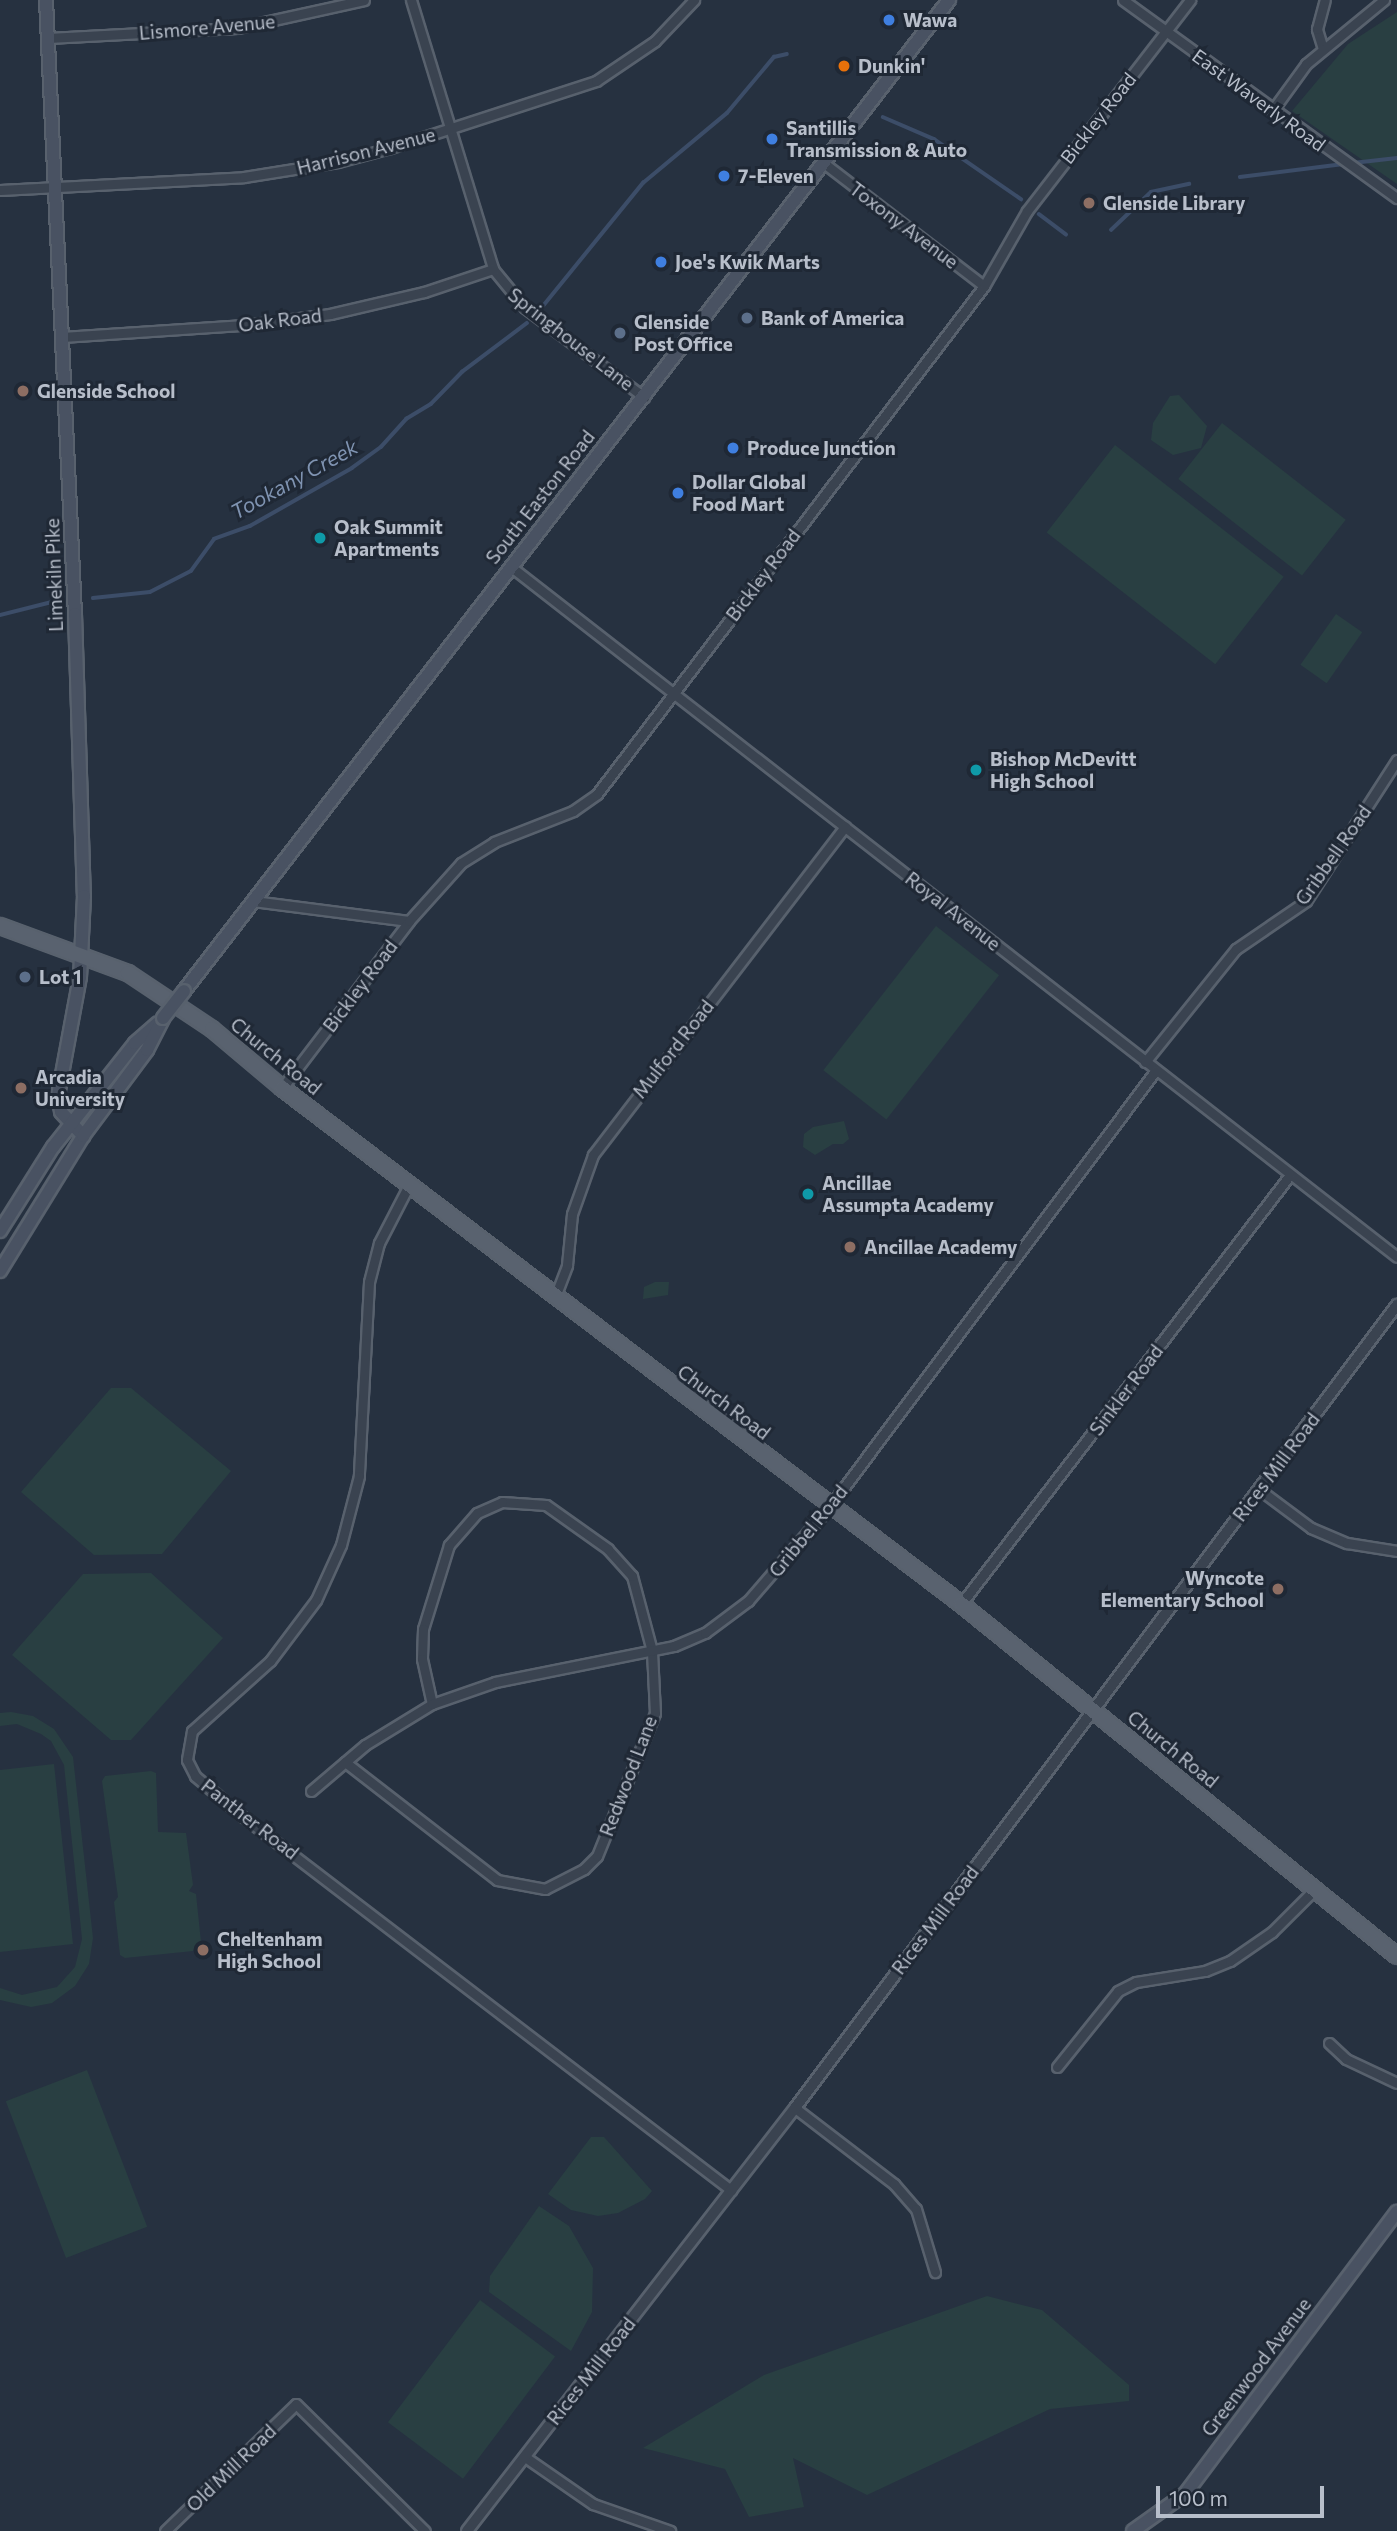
<!DOCTYPE html>
<html>
<head>
<meta charset="utf-8">
<style>
	body { margin:0 }
	#map { position:relative; width:1397px; height:2531px; overflow:hidden; background:#263140; font-family:Commissioner,sans-serif }
	div>[style] { position:absolute }
	[style*='--x'] { left:calc(var(--x)*1px); top:calc(var(--y)*1px); width:calc(var(--w)*1px); rotate:calc(var(--a)*1deg) }
	.green>* { inset:0; background:#293f42; transform-origin:0 0 }
	.stream>* { height:3.5px; margin:-1.75px; padding:0 1.75px; transform-origin:1.75px; border-radius:1.75px; background:#3c4d68 }
	.roads { filter:drop-shadow(2px 0 #58616d) drop-shadow(-2px 0 #58616d) drop-shadow(0 2px #58616d) drop-shadow(0 -2px #58616d) }
	.minor>* { height:9px; margin:-4.5px; padding:0 4.5px; transform-origin:4.5px; border-radius:4.5px; background:#3a4350 }
	.tertiary>* { height:10px; margin:-5px; padding:0 5px; transform-origin:5px; border-radius:5px; background:#3a4350 }
	.secondary>* { height:12px; margin:-6px; padding:0 6px; transform-origin:6px; border-radius:6px; background:#495262 }
	.primary>* { height:14px; margin:-7px; padding:0 7px; transform-origin:7px; border-radius:7px; background:#59626f }
	.bridges { filter:drop-shadow(2px 0 #58616d) drop-shadow(-2px 0 #58616d) drop-shadow(0 2px #58616d) drop-shadow(0 -2px #58616d) }
	.secondary-bridge>* { height:12px; margin:-6px; padding:0 6px; transform-origin:6px; border-radius:6px; background:#495262 }
	.dots>* { width:19px; height:19px; translate:-50% -50%; box-sizing:border-box; border:4px solid #1f2835; border-radius:50% }
	span { translate:-50% -50%; white-space:nowrap; text-align:center; line-height:1.15; -webkit-text-stroke:6px #1f2835; paint-order:stroke }
	.poi-label { font-size:19px; color:#b7beca; font-weight:700 }
	.left { translate:0 -50%; text-align:left }
	.right { translate:-100% -50%; text-align:right }
	.street-label { font-size:19px; color:#b7beca }
	.water-label { font-size:21px; color:#7f93b1; font-style:italic }
	.scale { position:absolute; left:1156px; top:2486px; width:168px; height:32px; box-sizing:border-box; border:4px solid #b7beca; border-top:0; padding-left:9px; font-size:21px; line-height:24px; white-space:nowrap; color:#b7beca; -webkit-text-stroke:5px #1f2835; paint-order:stroke }
</style>
</head>
<body>
<div id="map">
	<div class="green">
		<div style="clip-path:polygon(1397px 12px,1397px 184px,1292px 111px,1348px 44px)"></div>
		<div style="clip-path:polygon(1179px 395px,1207px 426px,1201px 448px,1173px 455px,1151px 440px,1153px 423px,1170px 396px)"></div>
		<div style="left:1222px;top:423px;width:157px;height:71px;rotate:38deg"></div>
		<div style="left:1115px;top:445px;width:214px;height:111px;rotate:38deg"></div>
		<div style="left:1336px;top:614px;width:32px;height:62px;rotate:35deg"></div>
		<div style="left:936px;top:926px;width:80px;height:183px;rotate:38deg"></div>
		<div style="clip-path:polygon(844px 1121px,849px 1139px,843px 1144px,833px 1144px,815px 1155px,803px 1147px,804px 1134px,813px 1127px)"></div>
		<div style="clip-path:polygon(655px 1282px,669px 1282px,668px 1295px,643px 1299px,644px 1287px)"></div>
		<div style="clip-path:polygon(111px 1388px,131px 1388px,231px 1471px,162px 1554px,94px 1555px,21px 1492px)"></div>
		<div style="clip-path:polygon(151px 1573px,223px 1638px,131px 1740px,111px 1740px,12px 1655px,83px 1574px)"></div>
		<div style="clip-path:polygon(11px 1712px,33px 1716px,54px 1729px,73px 1757px,93px 1938px,89px 1964px,75px 1986px,52px 2003px,31px 2007px,0 2000px,0 1988px,22px 1995px,57px 1987px,75px 1967px,82px 1939px,64px 1765px,51px 1741px,41px 1734px,17px 1724px,0 1726px,0 1713px)"></div>
		<div style="clip-path:polygon(54px 1764px,73px 1944px,0 1952px,0 1770px)"></div>
		<div style="clip-path:polygon(151px 1771px,156px 1773px,158px 1832px,186px 1833px,193px 1885px,189px 1891px,196px 1894px,201px 1942px,193px 1951px,125px 1958px,120px 1955px,114px 1902px,118px 1897px,102px 1781px,105px 1776px)"></div>
		<div style="left:87px;top:2070px;width:168px;height:87px;rotate:69deg"></div>
		<div style="clip-path:polygon(591px 2137px,604px 2137px,652px 2191px,645px 2199px,618px 2213px,598px 2216px,571px 2210px,548px 2194px)"></div>
		<div style="clip-path:polygon(539px 2206px,569px 2226px,593px 2268px,592px 2312px,571px 2351px,489px 2292px,490px 2276px)"></div>
		<div style="clip-path:polygon(987px 2296px,1042px 2310px,1129px 2385px,1129px 2401px,1050px 2409px,867px 2495px,793px 2458px,804px 2507px,749px 2517px,725px 2469px,643px 2448px,764px 2375px)"></div>
		<div style="left:480px;top:2300px;width:94px;height:153px;rotate:37deg"></div>
	</div>
	<div class="stream">
		<div style="--x:883;--y:117;--w:56;--a:23.3"></div>
		<div style="--x:934;--y:139;--w:106;--a:34.6"></div>
		<div style="--x:1353;--y:163;--w:44;--a:-6.5"></div>
		<div style="--x:1240;--y:177;--w:106;--a:-7.1"></div>
		<div style="--x:1039;--y:214;--w:34;--a:37"></div>
		<div style="--x:1111;--y:230;--w:55;--a:-43.5"></div>
		<div style="--x:1151;--y:192;--w:39;--a:-12"></div>
		<div style="--x:543;--y:306;--w:159;--a:-50.9"></div>
		<div style="--x:643;--y:183;--w:109;--a:-39.8"></div>
		<div style="--x:727;--y:113;--w:73;--a:-50"></div>
		<div style="--x:774;--y:57;--w:13;--a:-13"></div>
		<div style="--x:93;--y:598;--w:57;--a:-6"></div>
		<div style="--x:150;--y:592;--w:46;--a:-27.1"></div>
		<div style="--x:191;--y:571;--w:39;--a:-54"></div>
		<div style="--x:214;--y:539;--w:38;--a:-20"></div>
		<div style="--x:250;--y:526;--w:117;--a:-29.6"></div>
		<div style="--x:352;--y:468;--w:36;--a:-36"></div>
		<div style="--x:381;--y:447;--w:38;--a:-48"></div>
		<div style="--x:406;--y:419;--w:29;--a:-31"></div>
		<div style="--x:431;--y:404;--w:45;--a:-45.9"></div>
		<div style="--x:462;--y:372;--w:81;--a:-37"></div>
		<div style="--x:0;--y:615;--w:54;--a:-14"></div>
	</div>
	<div class="roads">
		<div class="minor">
			<div style="--x:411;--y:0;--w:281;--a:73"></div>
			<div style="--x:493;--y:269;--w:50;--a:50.6"></div>
			<div style="--x:525;--y:308;--w:149;--a:36.8"></div>
			<div style="--x:1123;--y:0;--w:338;--a:35.9"></div>
			<div style="--x:48;--y:38;--w:189;--a:-3"></div>
			<div style="--x:237;--y:28;--w:130;--a:-12.4"></div>
			<div style="--x:1323;--y:49;--w:21;--a:-107"></div>
			<div style="--x:1317;--y:29;--w:30;--a:-75"></div>
			<div style="--x:1272;--y:111;--w:58;--a:-54.1"></div>
			<div style="--x:1306;--y:64;--w:101;--a:-39.4"></div>
			<div style="--x:825;--y:164;--w:200;--a:37.5"></div>
			<div style="--x:0;--y:190;--w:244;--a:-3"></div>
			<div style="--x:244;--y:177;--w:95;--a:-9.1"></div>
			<div style="--x:338;--y:162;--w:54;--a:-15.1"></div>
			<div style="--x:390;--y:148;--w:217;--a:-18"></div>
			<div style="--x:596;--y:81;--w:71;--a:-34.1"></div>
			<div style="--x:655;--y:41;--w:57;--a:-46.4"></div>
			<div style="--x:62;--y:337;--w:183;--a:-3.8"></div>
			<div style="--x:245;--y:325;--w:86;--a:-7.4"></div>
			<div style="--x:330;--y:314;--w:97;--a:-13.2"></div>
			<div style="--x:424;--y:292;--w:73;--a:-18.4"></div>
			<div style="--x:510;--y:566;--w:1124;--a:37.92"></div>
			<div style="--x:253;--y:901;--w:157;--a:7.3"></div>
			<div style="--x:1145;--y:1062;--w:145;--a:-51.2"></div>
			<div style="--x:1236;--y:949;--w:85;--a:-34.4"></div>
			<div style="--x:1306;--y:901;--w:168;--a:-57.2"></div>
			<div style="--x:282;--y:1088;--w:210;--a:-52.7"></div>
			<div style="--x:409;--y:921;--w:78;--a:-48.1"></div>
			<div style="--x:461;--y:863;--w:39;--a:-32"></div>
			<div style="--x:494;--y:842;--w:85;--a:-21.4"></div>
			<div style="--x:573;--y:811;--w:29;--a:-35"></div>
			<div style="--x:597;--y:794;--w:639;--a:-52.7"></div>
			<div style="--x:984;--y:286;--w:86;--a:-60.2"></div>
			<div style="--x:1027;--y:211;--w:267;--a:-52.3"></div>
			<div style="--x:410;--y:1183;--w:68;--a:117.3"></div>
			<div style="--x:379;--y:1243;--w:40;--a:104.4"></div>
			<div style="--x:369;--y:1282;--w:194;--a:93"></div>
			<div style="--x:359;--y:1476;--w:71;--a:104.6"></div>
			<div style="--x:341;--y:1545;--w:60;--a:114.4"></div>
			<div style="--x:316;--y:1600;--w:76;--a:127"></div>
			<div style="--x:270;--y:1661;--w:105;--a:138.1"></div>
			<div style="--x:192;--y:1731;--w:29;--a:100"></div>
			<div style="--x:187;--y:1760;--w:18;--a:63"></div>
			<div style="--x:195;--y:1776;--w:62;--a:40.4"></div>
			<div style="--x:242;--y:1816;--w:616;--a:37.41"></div>
			<div style="--x:555;--y:1297;--w:34;--a:-69"></div>
			<div style="--x:567;--y:1265;--w:51;--a:-84.4"></div>
			<div style="--x:572;--y:1214;--w:63;--a:-70.4"></div>
			<div style="--x:593;--y:1155;--w:414;--a:-52.5"></div>
			<div style="--x:1260;--y:1490;--w:64;--a:36.7"></div>
			<div style="--x:1311;--y:1528;--w:39;--a:23"></div>
			<div style="--x:1347;--y:1543;--w:51;--a:9.1"></div>
			<div style="--x:961;--y:1604;--w:541;--a:-52.52"></div>
			<div style="--x:345;--y:1762;--w:192;--a:37.8"></div>
			<div style="--x:497;--y:1880;--w:49;--a:10.6"></div>
			<div style="--x:545;--y:1889;--w:44;--a:-27.1"></div>
			<div style="--x:584;--y:1869;--w:18;--a:-45"></div>
			<div style="--x:597;--y:1856;--w:154;--a:-67.9"></div>
			<div style="--x:655;--y:1713;--w:62;--a:-92.8"></div>
			<div style="--x:652;--y:1651;--w:78;--a:-104.9"></div>
			<div style="--x:632;--y:1576;--w:36;--a:-132"></div>
			<div style="--x:608;--y:1549;--w:76;--a:-144.6"></div>
			<div style="--x:546;--y:1505;--w:44;--a:-176.1"></div>
			<div style="--x:502;--y:1502;--w:27;--a:156"></div>
			<div style="--x:477;--y:1513;--w:43;--a:131.2"></div>
			<div style="--x:449;--y:1545;--w:88;--a:107.2"></div>
			<div style="--x:423;--y:1629;--w:30;--a:92"></div>
			<div style="--x:422;--y:1659;--w:46;--a:77.5"></div>
			<div style="--x:311;--y:1791;--w:71;--a:-40.4"></div>
			<div style="--x:365;--y:1745;--w:79;--a:-31.5"></div>
			<div style="--x:432;--y:1704;--w:67;--a:-19.2"></div>
			<div style="--x:495;--y:1682;--w:183;--a:-11.4"></div>
			<div style="--x:674;--y:1646;--w:34;--a:-23"></div>
			<div style="--x:705;--y:1633;--w:54;--a:-36.7"></div>
			<div style="--x:748;--y:1601;--w:125;--a:-49.2"></div>
			<div style="--x:830;--y:1506;--w:544;--a:-53.21"></div>
			<div style="--x:1329;--y:2043;--w:23;--a:43"></div>
			<div style="--x:1346;--y:2059;--w:56;--a:25.2"></div>
			<div style="--x:1057;--y:2067;--w:97;--a:-51.2"></div>
			<div style="--x:1118;--y:1991;--w:20;--a:-27"></div>
			<div style="--x:1136;--y:1982;--w:70;--a:-9.1"></div>
			<div style="--x:1205;--y:1971;--w:27;--a:-22"></div>
			<div style="--x:1230;--y:1961;--w:51;--a:-34.6"></div>
			<div style="--x:1272;--y:1932;--w:62;--a:-45"></div>
			<div style="--x:795;--y:2108;--w:125;--a:37.5"></div>
			<div style="--x:894;--y:2184;--w:33;--a:49"></div>
			<div style="--x:916;--y:2209;--w:66;--a:73.2"></div>
			<div style="--x:525;--y:2457;--w:83;--a:34.7"></div>
			<div style="--x:593;--y:2504;--w:82;--a:19.3"></div>
			<div style="--x:165;--y:2531;--w:182;--a:-44.1"></div>
			<div style="--x:296;--y:2404;--w:181;--a:44.6"></div>
		</div>
		<div class="tertiary">
			<div style="--x:467;--y:2531;--w:535;--a:-52.21"></div>
			<div style="--x:795;--y:2108;--w:1004;--a:-53.14"></div>
		</div>
		<div class="secondary">
			<div style="--x:46;--y:0;--w:615;--a:87.3"></div>
			<div style="--x:75;--y:614;--w:282;--a:88.2"></div>
			<div style="--x:84;--y:896;--w:81;--a:92.8"></div>
			<div style="--x:80;--y:977;--w:121;--a:100.5"></div>
			<div style="--x:58;--y:1096;--w:16;--a:79"></div>
			<div style="--x:61;--y:1112;--w:33;--a:47"></div>
			<div style="--x:184;--y:991;--w:1252;--a:-52.33"></div>
			<div style="--x:0;--y:1231;--w:99;--a:-57.8"></div>
			<div style="--x:53;--y:1147;--w:132;--a:-51.7"></div>
			<div style="--x:135;--y:1043;--w:30;--a:-41"></div>
			<div style="--x:0;--y:1271;--w:158;--a:-58.4"></div>
			<div style="--x:83;--y:1136;--w:107;--a:-53.3"></div>
			<div style="--x:147;--y:1050;--w:36;--a:-63"></div>
			<div style="--x:1133;--y:2531;--w:64;--a:-35.4"></div>
			<div style="--x:1185;--y:2494;--w:353;--a:-53.1"></div>
		</div>
		<div class="primary">
			<div style="--x:0;--y:926;--w:136;--a:20.2"></div>
			<div style="--x:128;--y:973;--w:101;--a:33.7"></div>
			<div style="--x:212;--y:1029;--w:92;--a:40.1"></div>
			<div style="--x:282;--y:1088;--w:853;--a:37.23"></div>
			<div style="--x:961;--y:1604;--w:560;--a:38.92"></div>
		</div>
	</div>
	<div class="bridges">
		<div class="secondary-bridge">
			<div style="--x:163;--y:1018;--w:34;--a:-52"></div>
		</div>
	</div>
	<div class="dots">
		<div style="left:889px;top:20px;background:#3f7fe0"></div>
		<div style="left:844px;top:66px;background:#e8710a"></div>
		<div style="left:772px;top:139px;background:#3f7fe0"></div>
		<div style="left:724px;top:176px;background:#3f7fe0"></div>
		<div style="left:1089px;top:203px;background:#8d6e63"></div>
		<div style="left:661px;top:262px;background:#3f7fe0"></div>
		<div style="left:747px;top:318px;background:#5c6f8a"></div>
		<div style="left:620px;top:333px;background:#5c6f8a"></div>
		<div style="left:23px;top:391px;background:#8d6e63"></div>
		<div style="left:733px;top:448px;background:#3f7fe0"></div>
		<div style="left:678px;top:493px;background:#3f7fe0"></div>
		<div style="left:320px;top:538px;background:#0f9aa8"></div>
		<div style="left:976px;top:770px;background:#0f9aa8"></div>
		<div style="left:25px;top:977px;background:#5c6f8a"></div>
		<div style="left:21px;top:1088px;background:#8d6e63"></div>
		<div style="left:808px;top:1194px;background:#0f9aa8"></div>
		<div style="left:850px;top:1247px;background:#8d6e63"></div>
		<div style="left:1278px;top:1589px;background:#8d6e63"></div>
		<div style="left:203px;top:1950px;background:#8d6e63"></div>
	</div>
	<div class="poi-label">
		<span class="left" style="left:903px;top:20px">Wawa</span>
		<span class="left" style="left:858px;top:66px">Dunkin'</span>
		<span class="left" style="left:786px;top:139px">Santillis<br>Transmission &amp; Auto</span>
		<span class="left" style="left:738px;top:176px">7-Eleven</span>
		<span class="left" style="left:1103px;top:203px">Glenside Library</span>
		<span class="left" style="left:675px;top:262px">Joe's Kwik Marts</span>
		<span class="left" style="left:761px;top:318px">Bank of America</span>
		<span class="left" style="left:634px;top:333px">Glenside<br>Post Office</span>
		<span class="left" style="left:37px;top:391px">Glenside School</span>
		<span class="left" style="left:747px;top:448px">Produce Junction</span>
		<span class="left" style="left:692px;top:493px">Dollar Global<br>Food Mart</span>
		<span class="left" style="left:334px;top:538px">Oak Summit<br>Apartments</span>
		<span class="left" style="left:990px;top:770px">Bishop McDevitt<br>High School</span>
		<span class="left" style="left:39px;top:977px">Lot 1</span>
		<span class="left" style="left:35px;top:1088px">Arcadia<br>University</span>
		<span class="left" style="left:822px;top:1194px">Ancillae<br>Assumpta Academy</span>
		<span class="left" style="left:864px;top:1247px">Ancillae Academy</span>
		<span class="right" style="left:1264px;top:1589px">Wyncote<br>Elementary School</span>
		<span class="left" style="left:217px;top:1950px">Cheltenham<br>High School</span>
	</div>
	<div class="street-label">
		<span style="left:207px;top:27px;rotate:-5deg">Lismore Avenue</span>
		<span style="left:1259px;top:100px;rotate:36deg">East Waverly Road</span>
		<span style="left:1098px;top:118px;rotate:-52deg">Bickley Road</span>
		<span style="left:366px;top:151px;rotate:-14deg">Harrison Avenue</span>
		<span style="left:904px;top:225px;rotate:37deg">Toxony Avenue</span>
		<span style="left:280px;top:320px;rotate:-7deg">Oak Road</span>
		<span style="left:571px;top:339px;rotate:38deg">Springhouse Lane</span>
		<span style="left:540px;top:497px;rotate:-52deg">South Easton Road</span>
		<span style="left:54px;top:575px;rotate:-92deg">Limekiln Pike</span>
		<span style="left:763px;top:575px;rotate:-53deg">Bickley Road</span>
		<span style="left:1333px;top:855px;rotate:-55deg">Gribbell Road</span>
		<span style="left:953px;top:911px;rotate:38deg">Royal Avenue</span>
		<span style="left:360px;top:986px;rotate:-53deg">Bickley Road</span>
		<span style="left:673px;top:1049px;rotate:-52deg">Mulford Road</span>
		<span style="left:276px;top:1056px;rotate:39deg">Church Road</span>
		<span style="left:1126px;top:1390px;rotate:-53deg">Sinkler Road</span>
		<span style="left:724px;top:1402px;rotate:37deg">Church Road</span>
		<span style="left:1276px;top:1467px;rotate:-53deg">Rices Mill Road</span>
		<span style="left:808px;top:1531px;rotate:-51deg">Gribbel Road</span>
		<span style="left:1173px;top:1749px;rotate:39deg">Church Road</span>
		<span style="left:628px;top:1776px;rotate:-69deg">Redwood Lane</span>
		<span style="left:250px;top:1819px;rotate:38deg">Panther Road</span>
		<span style="left:935px;top:1920px;rotate:-53deg">Rices Mill Road</span>
		<span style="left:1256px;top:2367px;rotate:-53deg">Greenwood Avenue</span>
		<span style="left:591px;top:2371px;rotate:-52deg">Rices Mill Road</span>
		<span style="left:231px;top:2468px;rotate:-44deg">Old Mill Road</span>
	</div>
	<div class="water-label">
		<span style="left:294px;top:479px;rotate:-29deg">Tookany Creek</span>
	</div>
	<div class="scale">100 m</div>
</div>
</body>
</html>
